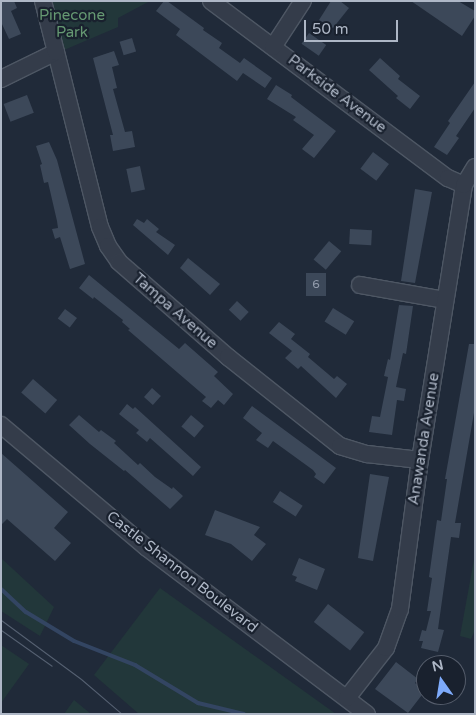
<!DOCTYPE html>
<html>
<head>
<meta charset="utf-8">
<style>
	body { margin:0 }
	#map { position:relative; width:476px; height:715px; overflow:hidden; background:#202a39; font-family:"Varela Round",sans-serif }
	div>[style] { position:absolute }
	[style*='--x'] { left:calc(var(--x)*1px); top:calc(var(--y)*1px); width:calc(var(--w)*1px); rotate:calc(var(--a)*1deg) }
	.green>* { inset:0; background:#22373a }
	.stream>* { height:4px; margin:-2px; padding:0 2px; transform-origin:2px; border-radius:2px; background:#334562 }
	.building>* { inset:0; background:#3c4859; transform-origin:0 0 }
	.roads { filter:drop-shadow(1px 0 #4e5764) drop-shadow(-1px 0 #4e5764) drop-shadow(0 1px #4e5764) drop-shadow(0 -1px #4e5764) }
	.minor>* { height:16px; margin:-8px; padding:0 8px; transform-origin:8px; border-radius:8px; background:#343c4a }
	.tram>* { height:1px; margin:-0.5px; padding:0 0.5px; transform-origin:0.5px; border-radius:0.5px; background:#556071 }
	span { translate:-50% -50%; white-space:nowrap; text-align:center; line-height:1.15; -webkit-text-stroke:4.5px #19212e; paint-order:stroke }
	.number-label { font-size:12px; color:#929bab }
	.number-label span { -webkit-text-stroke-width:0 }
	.park-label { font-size:15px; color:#659872 }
	.street-label { font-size:15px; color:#aeb7c6 }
	.frame { position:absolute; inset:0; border:2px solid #aeb7c6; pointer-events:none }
	.north { position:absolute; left:416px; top:655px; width:50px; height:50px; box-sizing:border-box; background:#19212e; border:1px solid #555d6b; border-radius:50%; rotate:347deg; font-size:14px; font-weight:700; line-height:20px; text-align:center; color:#aeb7c6 }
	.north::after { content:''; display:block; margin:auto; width:18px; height:22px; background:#7eabfb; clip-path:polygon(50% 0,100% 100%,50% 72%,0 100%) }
	.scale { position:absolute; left:304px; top:20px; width:94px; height:22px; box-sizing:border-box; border:2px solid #aeb7c6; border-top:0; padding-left:6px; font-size:15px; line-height:18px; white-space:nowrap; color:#aeb7c6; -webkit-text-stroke:4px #19212e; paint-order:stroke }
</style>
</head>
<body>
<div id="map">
	<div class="green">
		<div style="clip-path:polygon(43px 1px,150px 1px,118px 18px,118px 27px,64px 50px,57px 57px)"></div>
		<div style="clip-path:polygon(475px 554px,475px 630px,471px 639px,460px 636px)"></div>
		<div style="clip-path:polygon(1px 558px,54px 607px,40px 636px,1px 611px)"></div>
		<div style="clip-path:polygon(160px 588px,336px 714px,139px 714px,94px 675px)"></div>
		<div style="clip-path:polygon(1px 645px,29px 664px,1px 703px)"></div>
		<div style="clip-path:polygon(74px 700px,91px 714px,64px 714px)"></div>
	</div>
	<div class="stream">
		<div style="--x:1;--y:589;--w:34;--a:43"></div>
		<div style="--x:26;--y:612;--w:56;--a:31.1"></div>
		<div style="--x:74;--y:641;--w:66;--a:21.5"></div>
		<div style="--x:135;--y:665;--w:74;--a:31.1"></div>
		<div style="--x:198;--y:703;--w:47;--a:13.4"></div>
	</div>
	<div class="building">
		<div style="clip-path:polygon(1px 1px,14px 1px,17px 8px,11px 11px,21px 34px,9px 39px,1px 22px)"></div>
		<div style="clip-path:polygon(164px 1px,167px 1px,204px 28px,203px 30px,222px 43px,219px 48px,240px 63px,244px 58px,272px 78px,265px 88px,243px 73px,237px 81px,176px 35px,180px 29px,156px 11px)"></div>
		<div style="clip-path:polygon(331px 1px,340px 1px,349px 8px,333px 28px,319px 20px)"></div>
		<div style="clip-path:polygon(411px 1px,458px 1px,475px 11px,475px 16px,462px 36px)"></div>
		<div style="left:309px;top:33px;width:21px;height:13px;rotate:35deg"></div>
		<div style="left:132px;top:38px;width:14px;height:13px;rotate:73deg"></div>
		<div style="clip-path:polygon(114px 51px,119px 65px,112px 67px,117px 88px,113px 89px,125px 132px,132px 131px,135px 147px,113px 151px,110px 135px,113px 135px,93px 58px)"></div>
		<div style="clip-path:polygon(380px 58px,400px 76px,398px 79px,420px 96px,410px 109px,396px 98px,398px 96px,369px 70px)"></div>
		<div style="clip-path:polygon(475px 82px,475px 108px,456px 136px,459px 138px,447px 155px,434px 147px,450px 123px,448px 121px)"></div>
		<div style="clip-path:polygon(276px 85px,292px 95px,291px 97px,336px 131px,314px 158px,302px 149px,314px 135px,293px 120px,296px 117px,267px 99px)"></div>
		<div style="left:27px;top:95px;width:19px;height:25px;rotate:69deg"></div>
		<div style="clip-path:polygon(49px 142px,57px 160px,85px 264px,70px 269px,60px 237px,55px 239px,52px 229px,58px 228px,57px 221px,48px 182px,44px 183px,40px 165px,42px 164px,36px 146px)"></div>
		<div style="left:373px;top:152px;width:20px;height:21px;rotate:37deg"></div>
		<div style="left:140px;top:166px;width:24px;height:14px;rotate:78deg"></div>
		<div style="clip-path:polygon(415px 189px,432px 192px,415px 283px,401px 281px)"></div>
		<div style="clip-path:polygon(137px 219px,144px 223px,147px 219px,159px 229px,156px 232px,175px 245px,168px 255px,133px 225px)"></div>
		<div style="left:350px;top:229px;width:22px;height:15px;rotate:3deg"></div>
		<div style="left:329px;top:241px;width:16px;height:24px;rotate:40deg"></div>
		<div style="clip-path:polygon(188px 258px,220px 284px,210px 295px,180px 268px)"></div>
		<div style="left:326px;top:273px;width:23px;height:20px;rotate:90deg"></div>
		<div style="clip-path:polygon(89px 275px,179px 349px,185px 343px,218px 372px,214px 376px,233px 394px,224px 405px,218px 400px,211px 408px,202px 401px,206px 397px,128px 330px,130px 329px,122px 322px,123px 320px,94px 297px,93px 299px,79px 288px)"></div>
		<div style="left:237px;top:301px;width:16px;height:12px;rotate:43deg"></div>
		<div style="clip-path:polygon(399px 305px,413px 306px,406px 354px,403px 353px,396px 387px,406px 389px,404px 401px,397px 400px,392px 435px,369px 432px,372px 416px,380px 417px,388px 377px,384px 376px,388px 359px,390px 360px)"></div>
		<div style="left:333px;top:308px;width:25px;height:16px;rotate:32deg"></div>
		<div style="left:65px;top:309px;width:15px;height:12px;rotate:37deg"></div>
		<div style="clip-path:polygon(279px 322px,295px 334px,291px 339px,310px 354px,308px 357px,334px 379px,337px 376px,347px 384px,336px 398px,301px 366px,298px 369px,285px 358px,292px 351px,269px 333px)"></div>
		<div style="clip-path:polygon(469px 344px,475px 344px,475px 407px,455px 523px,461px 523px,459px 538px,451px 537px,438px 629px,444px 630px,438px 652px,421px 648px,423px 641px,419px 641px,422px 630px,426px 631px,431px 611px,427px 611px,432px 578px,429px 577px,437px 520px,441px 521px,447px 479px,445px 479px)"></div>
		<div style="left:33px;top:379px;width:32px;height:18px;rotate:41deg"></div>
		<div style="left:152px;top:388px;width:12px;height:12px;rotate:42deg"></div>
		<div style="clip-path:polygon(127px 404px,133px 409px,135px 407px,201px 467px,193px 476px,150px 438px,147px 442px,136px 433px,139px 430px,119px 414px)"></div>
		<div style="clip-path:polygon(252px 406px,336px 468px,324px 484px,314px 477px,316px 474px,313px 470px,273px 441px,268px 448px,256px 440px,262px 433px,243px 418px)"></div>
		<div style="clip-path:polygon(79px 415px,99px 432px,101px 430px,116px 441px,114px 443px,138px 465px,140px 463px,155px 477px,172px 489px,173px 487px,183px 496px,170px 509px,125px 470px,124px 471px,90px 444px,69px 425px)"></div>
		<div style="left:191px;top:415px;width:17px;height:15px;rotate:40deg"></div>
		<div style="clip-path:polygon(1px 453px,68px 512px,54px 528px,71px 543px,55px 561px,7px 519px,1px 525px)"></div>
		<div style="clip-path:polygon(370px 474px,389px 477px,373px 561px,358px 558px)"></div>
		<div style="left:280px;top:491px;width:27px;height:13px;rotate:33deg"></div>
		<div style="clip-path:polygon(215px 510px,260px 527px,254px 535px,266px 544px,252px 561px,231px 544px,205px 535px)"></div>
		<div style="clip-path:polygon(299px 558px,325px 569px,317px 590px,295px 581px,297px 577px,292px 575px)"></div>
		<div style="left:328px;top:604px;width:46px;height:23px;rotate:38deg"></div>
		<div style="clip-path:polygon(396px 662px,418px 679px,415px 683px,425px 691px,408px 713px,375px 689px)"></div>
	</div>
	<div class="roads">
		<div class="minor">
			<div style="--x:211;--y:1;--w:296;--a:36.8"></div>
			<div style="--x:448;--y:178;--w:17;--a:24"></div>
			<div style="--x:273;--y:47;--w:55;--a:-56.9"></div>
			<div style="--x:56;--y:52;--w:180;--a:75.9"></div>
			<div style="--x:100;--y:227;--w:21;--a:67"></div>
			<div style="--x:108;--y:246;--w:19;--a:55"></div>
			<div style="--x:119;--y:262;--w:145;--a:41.1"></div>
			<div style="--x:228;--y:357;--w:143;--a:38.5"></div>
			<div style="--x:340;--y:446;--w:28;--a:17"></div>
			<div style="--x:367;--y:454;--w:53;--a:6.5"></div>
			<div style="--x:1;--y:79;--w:61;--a:-26.1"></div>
			<div style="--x:56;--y:52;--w:53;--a:-104.3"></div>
			<div style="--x:360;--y:285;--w:86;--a:10"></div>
			<div style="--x:1;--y:425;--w:189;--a:40.1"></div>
			<div style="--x:146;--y:547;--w:277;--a:37.1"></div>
			<div style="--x:347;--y:698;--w:63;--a:-52"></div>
			<div style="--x:386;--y:648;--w:41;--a:-70.3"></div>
			<div style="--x:400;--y:609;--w:150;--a:-82.4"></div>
			<div style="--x:420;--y:460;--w:278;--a:-80.9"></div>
			<div style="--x:464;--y:185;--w:21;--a:-59"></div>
		</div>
	</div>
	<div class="tram">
		<div style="--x:1;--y:620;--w:99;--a:36.4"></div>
		<div style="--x:81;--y:679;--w:54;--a:40.5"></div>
		<div style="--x:1;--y:630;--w:62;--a:35.2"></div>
	</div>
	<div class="number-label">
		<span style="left:316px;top:285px">6</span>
	</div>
	<div class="park-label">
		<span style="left:72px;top:24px">Pinecone<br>Park</span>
	</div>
	<div class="street-label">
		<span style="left:337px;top:94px;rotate:37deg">Parkside Avenue</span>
		<span style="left:175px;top:311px;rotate:41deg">Tampa Avenue</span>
		<span style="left:424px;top:439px;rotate:-81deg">Anawanda Avenue</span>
		<span style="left:182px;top:572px;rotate:38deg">Castle Shannon Boulevard</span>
	</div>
	<div class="frame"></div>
	<div class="north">N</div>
	<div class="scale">50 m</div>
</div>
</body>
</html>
